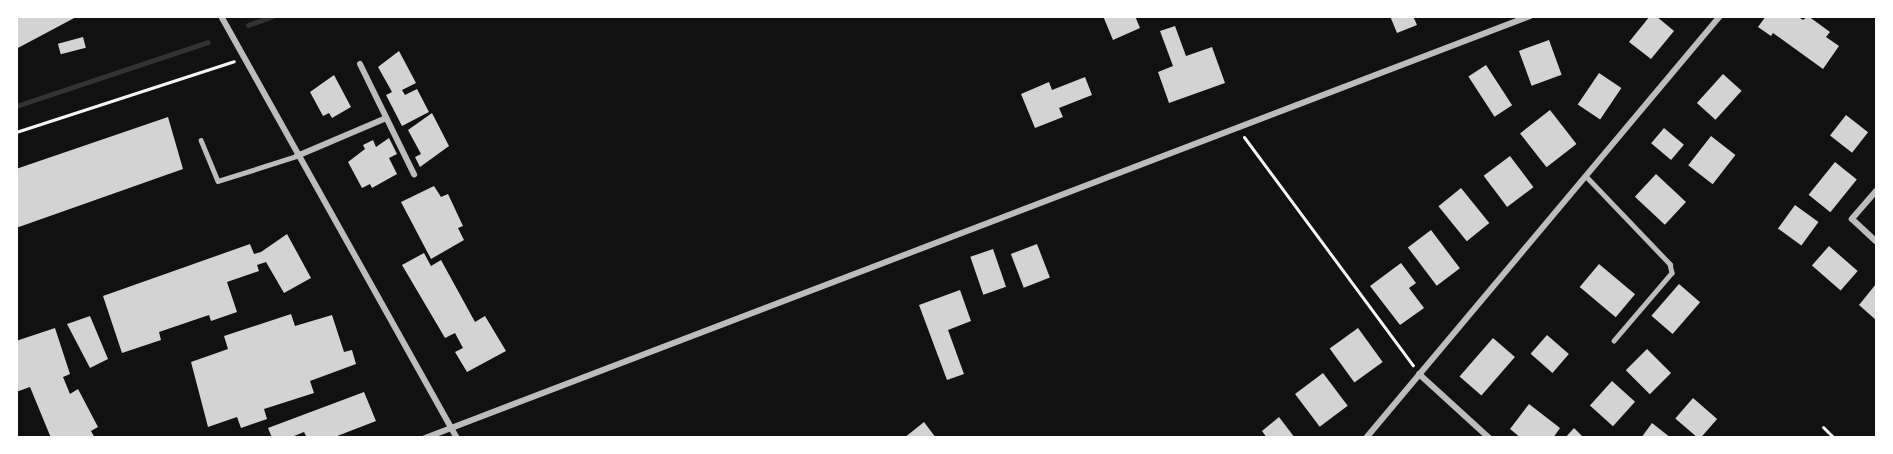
<!DOCTYPE html>
<html>
<head>
<meta charset="utf-8">
<style>
	body { margin:0 }
	#map { position:relative; width:1893px; height:454px; overflow:hidden; background:#111; font-family:"Zilla Slab",serif }
	div>[style] { position:absolute }
	[style*='--x'] { left:calc(var(--x)*1px); top:calc(var(--y)*1px); width:calc(var(--w)*1px); rotate:calc(var(--a)*1deg) }
	.stream>* { height:5px; margin:-2.5px; padding:0 2.5px; transform-origin:2.5px; border-radius:2.5px; background:#333 }
	.building>* { inset:0; background:#d3d3d3; transform-origin:0 0 }
	.path>* { height:3px; margin:-1.5px; padding:0 1.5px; transform-origin:1.5px; border-radius:1.5px; background:#f5f5f5 }
	.service>* { height:4.5px; margin:-2.25px; padding:0 2.25px; transform-origin:2.25px; border-radius:2.25px; background:#bcbcbc }
	.minor>* { height:6px; margin:-3px; padding:0 3px; transform-origin:3px; border-radius:3px; background:#bcbcbc }
	span { translate:-50% -50%; white-space:nowrap; text-align:center; line-height:1.15; -webkit-text-stroke:6px #fff; paint-order:stroke }
	.frame { position:absolute; inset:0; border:18px solid #fff; pointer-events:none }
</style>
</head>
<body>
<div id="map">
	<div class="stream">
		<div style="--x:248;--y:25;--w:27;--a:-20"></div>
		<div style="--x:16;--y:106;--w:202;--a:-18.4"></div>
	</div>
	<div class="building">
		<div style="clip-path:polygon(16px 16px,78px 16px,16px 49px)"></div>
		<div style="clip-path:polygon(1103px 16px,1135px 16px,1140px 28px,1113px 40px)"></div>
		<div style="clip-path:polygon(1390px 16px,1413px 16px,1417px 25px,1397px 33px)"></div>
		<div style="clip-path:polygon(1650px 16px,1656px 16px,1674px 31px,1651px 59px,1629px 42px)"></div>
		<div style="clip-path:polygon(1766px 16px,1797px 16px,1803px 20px,1808px 16px,1830px 32px,1826px 37px,1839px 46px,1823px 69px,1773px 33px,1771px 36px,1758px 27px)"></div>
		<div style="clip-path:polygon(1175px 26px,1186px 56px,1212px 47px,1225px 83px,1169px 103px,1158px 72px,1173px 66px,1160px 31px)"></div>
		<div style="left:83px;top:37px;width:11px;height:26px;rotate:75deg"></div>
		<div style="left:1549px;top:40px;width:37px;height:32px;rotate:70deg"></div>
		<div style="clip-path:polygon(399px 51px,416px 83px,402px 90px,405px 95px,417px 89px,429px 112px,402px 126px,386px 95px,392px 92px,378px 67px)"></div>
		<div style="left:1486px;top:65px;width:48px;height:21px;rotate:57deg"></div>
		<div style="left:1599px;top:73px;width:27px;height:38px;rotate:34deg"></div>
		<div style="left:1723px;top:74px;width:25px;height:39px;rotate:42deg"></div>
		<div style="clip-path:polygon(334px 75px,351px 107px,332px 118px,329px 113px,323px 116px,310px 92px)"></div>
		<div style="clip-path:polygon(1085px 77px,1092px 95px,1059px 108px,1063px 117px,1035px 128px,1021px 94px,1049px 82px,1052px 90px)"></div>
		<div style="left:1550px;top:110px;width:43px;height:38px;rotate:52deg"></div>
		<div style="clip-path:polygon(432px 113px,449px 146px,420px 167px,415px 157px,421px 154px,408px 130px)"></div>
		<div style="left:1846px;top:115px;width:28px;height:26px;rotate:38deg"></div>
		<div style="clip-path:polygon(168px 117px,183px 169px,16px 228px,16px 169px)"></div>
		<div style="left:1664px;top:128px;width:26px;height:20px;rotate:40deg"></div>
		<div style="left:1711px;top:136px;width:31px;height:37px;rotate:38deg"></div>
		<div style="clip-path:polygon(389px 138px,397px 154px,389px 158px,397px 174px,372px 188px,370px 184px,362px 188px,348px 162px,365px 149px,363px 145px,373px 140px,376px 147px)"></div>
		<div style="left:1510px;top:156px;width:39px;height:33px;rotate:53deg"></div>
		<div style="left:1835px;top:162px;width:28px;height:42px;rotate:39deg"></div>
		<div style="left:1656px;top:174px;width:41px;height:31px;rotate:43deg"></div>
		<div style="clip-path:polygon(434px 186px,441px 197px,448px 194px,463px 226px,458px 228px,464px 240px,431px 259px,401px 202px)"></div>
		<div style="left:1461px;top:188px;width:45px;height:29px;rotate:51deg"></div>
		<div style="left:1795px;top:205px;width:29px;height:29px;rotate:36deg"></div>
		<div style="left:1431px;top:230px;width:48px;height:29px;rotate:53deg"></div>
		<div style="clip-path:polygon(287px 234px,311px 278px,284px 293px,266px 262px,257px 265px,259px 271px,227px 282px,237px 312px,211px 321px,209px 315px,159px 332px,161px 340px,122px 353px,103px 296px,250px 244px,254px 254px,261px 252px)"></div>
		<div style="left:1037px;top:244px;width:36px;height:28px;rotate:69deg"></div>
		<div style="left:1829px;top:246px;width:38px;height:26px;rotate:41deg"></div>
		<div style="left:993px;top:249px;width:40px;height:24px;rotate:71deg"></div>
		<div style="clip-path:polygon(424px 253px,431px 266px,441px 260px,475px 322px,485px 316px,506px 351px,467px 372px,455px 352px,463px 348px,455px 333px,445px 338px,402px 265px)"></div>
		<div style="clip-path:polygon(1401px 263px,1416px 283px,1409px 288px,1424px 308px,1400px 325px,1370px 286px)"></div>
		<div style="left:1599px;top:264px;width:47px;height:30px;rotate:40deg"></div>
		<div style="left:1679px;top:284px;width:28px;height:42px;rotate:41deg"></div>
		<div style="clip-path:polygon(1876px 284px,1876px 320px,1859px 305px)"></div>
		<div style="clip-path:polygon(960px 290px,971px 321px,948px 330px,964px 374px,947px 380px,919px 305px)"></div>
		<div style="clip-path:polygon(291px 314px,295px 326px,332px 315px,344px 352px,352px 350px,356px 364px,310px 381px,314px 393px,264px 409px,267px 419px,241px 428px,237px 417px,208px 427px,191px 362px,228px 349px,224px 336px)"></div>
		<div style="clip-path:polygon(90px 316px,108px 359px,90px 368px,67px 324px)"></div>
		<div style="clip-path:polygon(55px 328px,70px 374px,63px 377px,70px 394px,78px 389px,98px 427px,91px 431px,95px 438px,51px 438px,30px 387px,16px 392px,16px 341px)"></div>
		<div style="left:1358px;top:328px;width:42px;height:35px;rotate:54deg"></div>
		<div style="left:1547px;top:335px;width:29px;height:25px;rotate:41deg"></div>
		<div style="left:1493px;top:338px;width:29px;height:51px;rotate:41deg"></div>
		<div style="left:1647px;top:349px;width:34px;height:30px;rotate:45deg"></div>
		<div style="left:1323px;top:373px;width:41px;height:35px;rotate:53deg"></div>
		<div style="left:1612px;top:381px;width:31px;height:33px;rotate:42deg"></div>
		<div style="clip-path:polygon(364px 392px,376px 421px,332px 438px,307px 438px,304px 432px,289px 438px,272px 438px,268px 428px)"></div>
		<div style="left:1693px;top:398px;width:32px;height:27px;rotate:41deg"></div>
		<div style="clip-path:polygon(1529px 404px,1560px 428px,1553px 438px,1521px 438px,1510px 429px)"></div>
		<div style="clip-path:polygon(1279px 417px,1295px 438px,1267px 438px,1262px 431px)"></div>
		<div style="clip-path:polygon(924px 422px,936px 438px,904px 438px)"></div>
		<div style="clip-path:polygon(1652px 423px,1671px 438px,1641px 438px)"></div>
		<div style="clip-path:polygon(1574px 428px,1584px 438px,1565px 438px)"></div>
	</div>
	<div class="path">
		<div style="--x:16;--y:132;--w:229;--a:-18"></div>
		<div style="--x:1244;--y:137;--w:284;--a:53.5"></div>
		<div style="--x:1823;--y:427;--w:16;--a:45"></div>
	</div>
	<div class="service">
		<div style="--x:201;--y:140;--w:44;--a:67.5"></div>
		<div style="--x:218;--y:181;--w:83;--a:-17.6"></div>
		<div style="--x:1586;--y:176;--w:122;--a:46.3"></div>
		<div style="--x:1670;--y:264;--w:9;--a:77"></div>
		<div style="--x:1672;--y:273;--w:89;--a:130.5"></div>
	</div>
	<div class="minor">
		<div style="--x:221;--y:16;--w:484;--a:60.8"></div>
		<div style="--x:360;--y:64;--w:123;--a:63.9"></div>
		<div style="--x:297;--y:156;--w:97;--a:-23.1"></div>
		<div style="--x:1876;--y:191;--w:37;--a:131"></div>
		<div style="--x:1852;--y:219;--w:33;--a:43"></div>
		<div style="--x:1419;--y:374;--w:95;--a:42.4"></div>
		<div style="--x:425;--y:438;--w:1183;--a:-20.9"></div>
		<div style="--x:1366;--y:438;--w:551;--a:-50.01"></div>
	</div>
	<div class="frame"></div>
</div>
</body>
</html>
